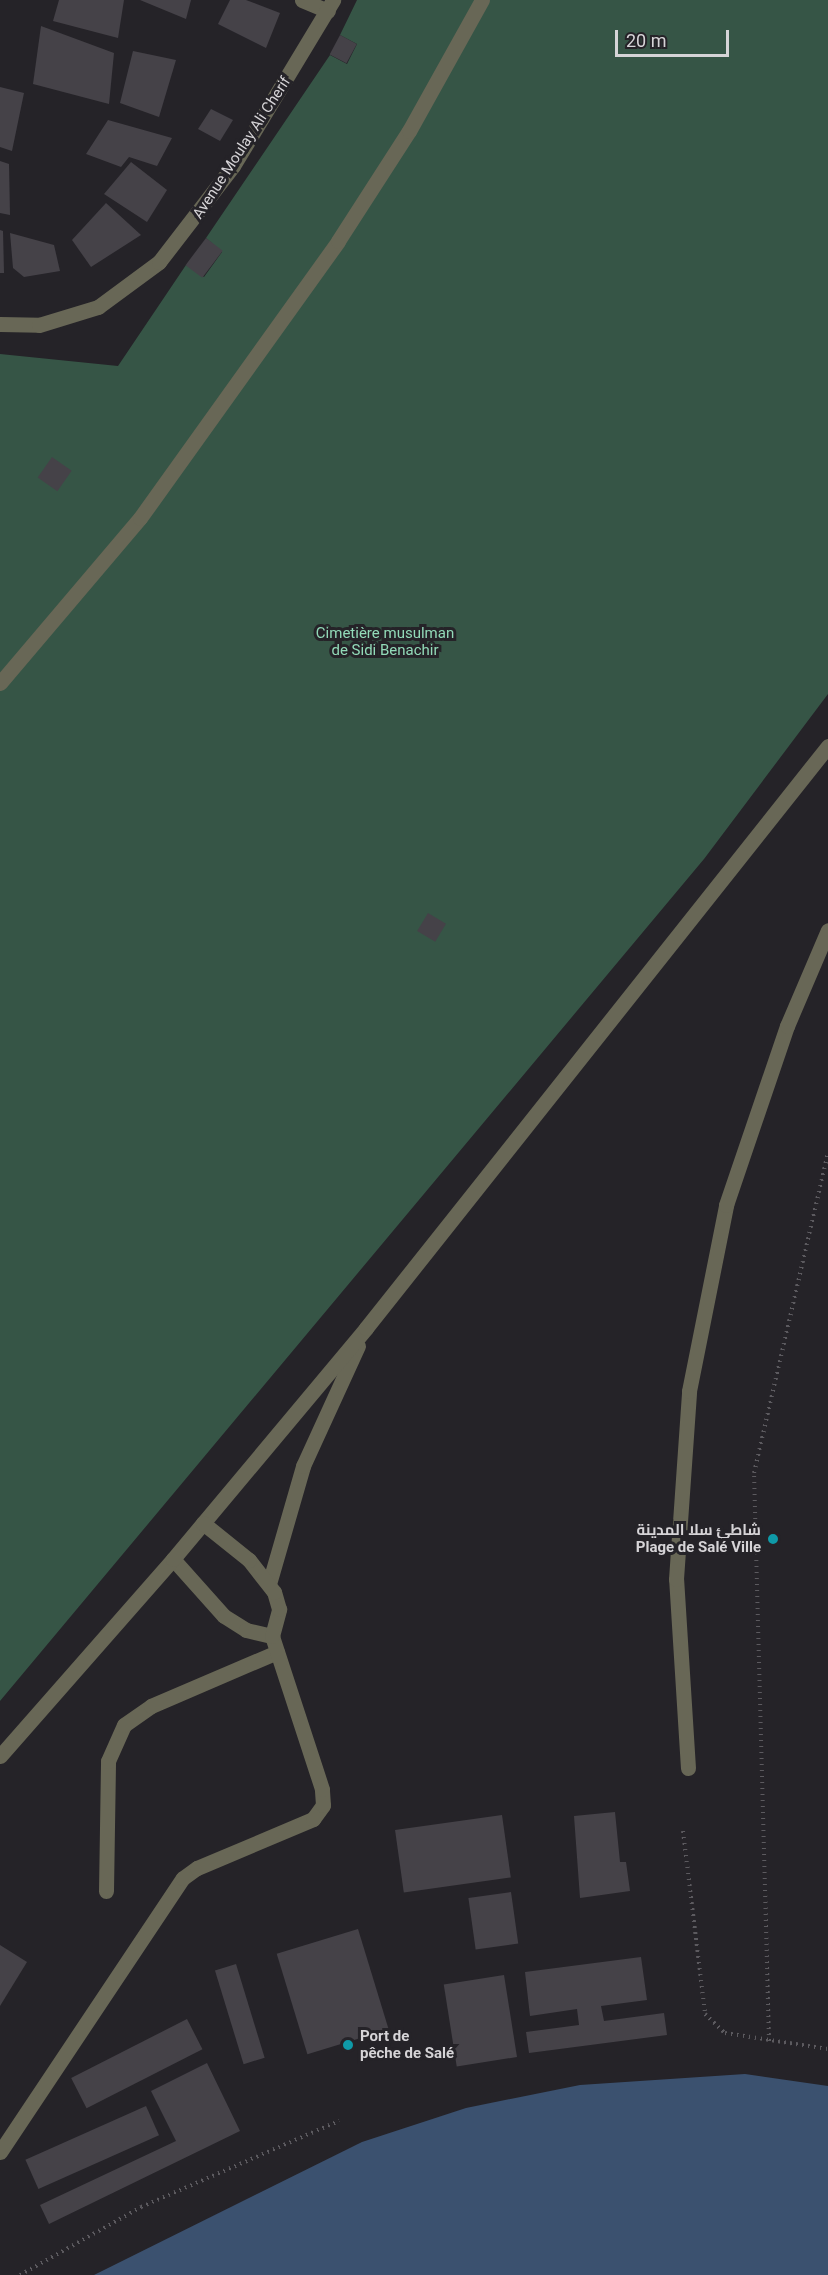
<!DOCTYPE html>
<html>
<head>
<meta charset="utf-8">
<style>
	body { margin:0 }
	#map { position:relative; width:828px; height:2275px; overflow:hidden; background:#252328; font-family:Roboto,Cairo,sans-serif }
	div>[style] { position:absolute }
	[style*='--x'] { left:calc(var(--x)*1px); top:calc(var(--y)*1px); width:calc(var(--w)*1px); rotate:calc(var(--a)*1deg) }
	.green>* { inset:0; background:#365546 }
	.water>* { inset:0; background:#3b516f }
	.building>* { inset:0; background:#454248; transform-origin:0 0 }
	.path>* { height:4px; margin-top:-2px; transform-origin:0; background:repeating-linear-gradient(90deg,#5c5a5f 0 1.5px,transparent 0 6px) }
	.minor>* { height:15px; margin:-7.5px; padding:0 7.5px; transform-origin:7.5px; border-radius:7.5px; background:#686756 }
	.dots>* { width:16px; height:16px; translate:-50% -50%; box-sizing:border-box; border:3px solid #252328; border-radius:50% }
	span { translate:-50% -50%; white-space:nowrap; text-align:center; line-height:1.15; -webkit-text-stroke:6px #252328; paint-order:stroke }
	.street-label { font-size:15px; color:#d6d4d7 }
	.park-label { font-size:15px; color:#92dab8 }
	.poi-label { font-size:15px; color:#d6d4d7; font-weight:700 }
	.right { translate:-100% -50%; text-align:right }
	.left { translate:0 -50%; text-align:left }
	.scale { position:absolute; left:615px; top:30px; width:114px; height:27px; box-sizing:border-box; border:3px solid #d6d4d7; border-top:0; padding-left:8px; font-size:18px; line-height:21px; white-space:nowrap; color:#d6d4d7; -webkit-text-stroke:4px #252328; paint-order:stroke }
</style>
</head>
<body>
<div id="map">
	<div class="green">
		<div style="clip-path:polygon(357px 0,828px 0,828px 694px,704px 859px,0 1701px,0 354px,118px 366px,186px 265px,204px 277px,222px 252px,206px 238px,330px 55px,347px 64px,357px 44px,340px 35px)"></div>
	</div>
	<div class="water">
		<div style="clip-path:polygon(745px 2074px,828px 2086px,828px 2275px,94px 2275px,362px 2142px,466px 2108px,580px 2085px)"></div>
	</div>
	<div class="building">
		<div style="clip-path:polygon(59px 0,124px 0,118px 38px,53px 21px)"></div>
		<div style="clip-path:polygon(140px 0,191px 0,186px 19px)"></div>
		<div style="clip-path:polygon(230px 0,246px 0,280px 13px,266px 48px,218px 24px)"></div>
		<div style="clip-path:polygon(41px 26px,114px 53px,109px 104px,33px 84px)"></div>
		<div style="left:340px;top:35px;width:19px;height:22px;rotate:28deg"></div>
		<div style="clip-path:polygon(133px 51px,176px 60px,159px 117px,120px 103px)"></div>
		<div style="clip-path:polygon(0 87px,24px 93px,12px 151px,0 147px)"></div>
		<div style="clip-path:polygon(211px 109px,233px 120px,220px 141px,198px 129px)"></div>
		<div style="clip-path:polygon(108px 120px,172px 138px,157px 166px,129px 157px,121px 167px,86px 154px)"></div>
		<div style="clip-path:polygon(0 161px,9px 164px,10px 215px,0 213px)"></div>
		<div style="clip-path:polygon(131px 162px,167px 190px,147px 222px,104px 194px)"></div>
		<div style="clip-path:polygon(106px 203px,141px 235px,91px 267px,72px 240px)"></div>
		<div style="clip-path:polygon(0 230px,3px 231px,4px 273px,0 273px)"></div>
		<div style="clip-path:polygon(10px 233px,54px 245px,60px 271px,24px 277px,13px 268px)"></div>
		<div style="left:206px;top:238px;width:21px;height:34px;rotate:37deg"></div>
		<div style="left:52px;top:457px;width:24px;height:25px;rotate:35deg"></div>
		<div style="left:428px;top:913px;width:21px;height:21px;rotate:31deg"></div>
		<div style="clip-path:polygon(615px 1812px,620px 1862px,626px 1862px,630px 1891px,580px 1898px,574px 1816px)"></div>
		<div style="left:502px;top:1815px;width:63px;height:108px;rotate:82deg"></div>
		<div style="left:511px;top:1892px;width:52px;height:43px;rotate:82deg"></div>
		<div style="left:358px;top:1929px;width:105px;height:85px;rotate:73deg"></div>
		<div style="clip-path:polygon(0 1945px,27px 1962px,0 2006px)"></div>
		<div style="clip-path:polygon(641px 1957px,647px 2000px,601px 2006px,604px 2021px,664px 2013px,667px 2035px,529px 2053px,526px 2032px,579px 2025px,577px 2009px,530px 2016px,525px 1972px)"></div>
		<div style="left:236px;top:1964px;width:98px;height:22px;rotate:73deg"></div>
		<div style="left:504px;top:1975px;width:83px;height:61px;rotate:81deg"></div>
		<div style="left:187px;top:2019px;width:34px;height:130px;rotate:63deg"></div>
		<div style="clip-path:polygon(207px 2063px,240px 2131px,49px 2224px,40px 2205px,176px 2141px,151px 2091px)"></div>
		<div style="left:146px;top:2106px;width:32px;height:132px;rotate:66deg"></div>
	</div>
	<div class="path">
		<div style="--x:683;--y:1831;--w:184;--a:83.1"></div>
		<div style="--x:705;--y:2014;--w:28;--a:44"></div>
		<div style="--x:725;--y:2033;--w:104;--a:8.8"></div>
		<div style="--x:769;--y:2041;--w:568;--a:-91.51"></div>
		<div style="--x:754;--y:1473;--w:328;--a:-77"></div>
		<div style="--x:20;--y:2275;--w:139;--a:-29.3"></div>
		<div style="--x:141;--y:2207;--w:216;--a:-23.5"></div>
	</div>
	<div class="minor">
		<div style="--x:302;--y:0;--w:28;--a:23"></div>
		<div style="--x:0;--y:324;--w:39;--a:1"></div>
		<div style="--x:39;--y:325;--w:62;--a:-17"></div>
		<div style="--x:98;--y:307;--w:76;--a:-36.4"></div>
		<div style="--x:159;--y:262;--w:121;--a:-52.4"></div>
		<div style="--x:233;--y:166;--w:194;--a:-58.9"></div>
		<div style="--x:0;--y:683;--w:216;--a:-49.7"></div>
		<div style="--x:140;--y:518;--w:340;--a:-54.4"></div>
		<div style="--x:338;--y:241;--w:131;--a:-57.2"></div>
		<div style="--x:409;--y:131;--w:150;--a:-60.9"></div>
		<div style="--x:173;--y:1559;--w:76;--a:48.2"></div>
		<div style="--x:224;--y:1616;--w:26;--a:32"></div>
		<div style="--x:246;--y:1630;--w:27;--a:13"></div>
		<div style="--x:269;--y:1584;--w:123;--a:-73.9"></div>
		<div style="--x:303;--y:1466;--w:132;--a:-65.4"></div>
		<div style="--x:0;--y:1756;--w:262;--a:-48.7"></div>
		<div style="--x:173;--y:1559;--w:301;--a:-50.1"></div>
		<div style="--x:366;--y:1328;--w:743;--a:-51.56"></div>
		<div style="--x:688;--y:1768;--w:189;--a:-93.6"></div>
		<div style="--x:676;--y:1579;--w:188;--a:-86"></div>
		<div style="--x:689;--y:1391;--w:190;--a:-78.7"></div>
		<div style="--x:726;--y:1205;--w:189;--a:-71.2"></div>
		<div style="--x:787;--y:1026;--w:104;--a:-66.9"></div>
		<div style="--x:106;--y:1891;--w:130;--a:-89.1"></div>
		<div style="--x:108;--y:1761;--w:39;--a:-66"></div>
		<div style="--x:124;--y:1725;--w:33;--a:-35"></div>
		<div style="--x:151;--y:1706;--w:137;--a:-23.2"></div>
		<div style="--x:0;--y:2152;--w:329;--a:-56.3"></div>
		<div style="--x:183;--y:1878;--w:17;--a:-36"></div>
		<div style="--x:197;--y:1868;--w:126;--a:-22.9"></div>
		<div style="--x:313;--y:1819;--w:17;--a:-54"></div>
		<div style="--x:323;--y:1805;--w:16;--a:-94"></div>
		<div style="--x:322;--y:1789;--w:161;--a:-108.1"></div>
		<div style="--x:272;--y:1636;--w:28;--a:-75"></div>
		<div style="--x:279;--y:1609;--w:18;--a:-106"></div>
		<div style="--x:274;--y:1592;--w:41;--a:-128"></div>
		<div style="--x:249;--y:1560;--w:59;--a:-141.2"></div>
	</div>
	<div class="dots">
		<div style="left:773px;top:1539px;background:#0f9aa8"></div>
		<div style="left:348px;top:2045px;background:#0f9aa8"></div>
	</div>
	<div class="street-label">
		<span style="left:242px;top:148px;rotate:-57deg">Avenue Moulay Ali Cherif</span>
	</div>
	<div class="park-label">
		<span style="left:385px;top:642px">Cimetière musulman<br>de Sidi Benachir</span>
	</div>
	<div class="poi-label">
		<span class="right" style="left:761px;top:1539px">شاطئ سلا المدينة<br>Plage de Salé Ville</span>
		<span class="left" style="left:360px;top:2045px">Port de<br>pêche de Salé</span>
	</div>
	<div class="scale">20 m</div>
</div>
</body>
</html>
